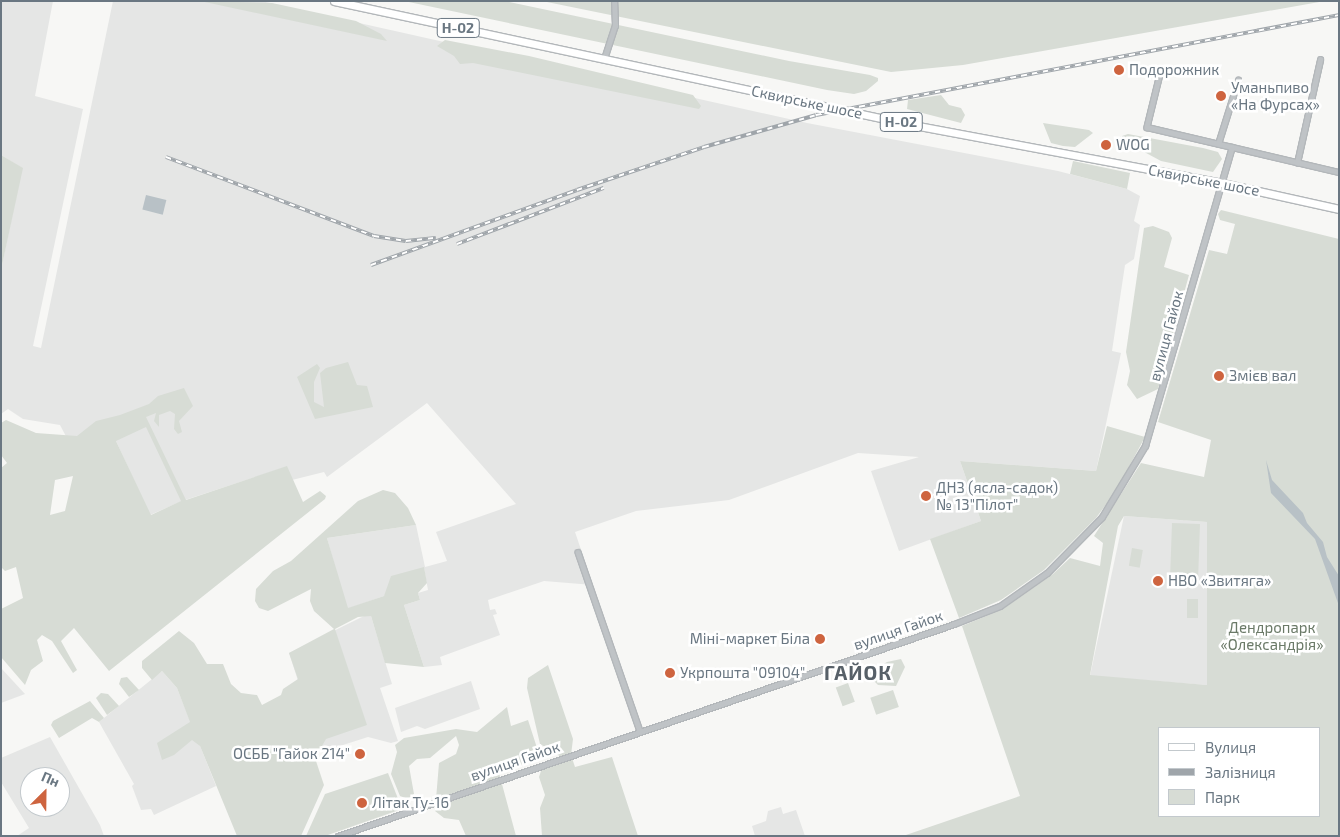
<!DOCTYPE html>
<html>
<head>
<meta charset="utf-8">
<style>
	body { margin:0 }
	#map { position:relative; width:1340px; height:837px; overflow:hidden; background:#f7f7f5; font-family:"Exo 2",sans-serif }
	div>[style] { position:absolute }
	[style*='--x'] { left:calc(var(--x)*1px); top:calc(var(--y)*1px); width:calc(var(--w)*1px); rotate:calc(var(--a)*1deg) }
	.built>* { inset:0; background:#e5e6e5 }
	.green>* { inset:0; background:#d7dcd5; transform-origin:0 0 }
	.water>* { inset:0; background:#b8c1c6; transform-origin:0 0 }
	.roads { filter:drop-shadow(1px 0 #b3b7ba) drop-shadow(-1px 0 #b3b7ba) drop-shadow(0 1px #b3b7ba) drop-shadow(0 -1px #b3b7ba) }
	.street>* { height:4.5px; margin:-2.25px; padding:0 2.25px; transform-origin:2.25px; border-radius:2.25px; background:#bfc3c6 }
	.primary>* { height:7px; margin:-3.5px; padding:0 3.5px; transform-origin:3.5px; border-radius:3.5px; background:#fff }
	.rail>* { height:4px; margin-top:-2px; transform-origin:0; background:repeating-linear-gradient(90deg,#fff 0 5.5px,#9fa5aa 0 11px); box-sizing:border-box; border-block:1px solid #9fa5aa }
	.dots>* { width:14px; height:14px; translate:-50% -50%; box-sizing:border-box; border:2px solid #fff; border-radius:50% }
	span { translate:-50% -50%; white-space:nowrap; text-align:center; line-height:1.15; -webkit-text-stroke:5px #fff; paint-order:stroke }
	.shield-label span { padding:1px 4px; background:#fff; border:1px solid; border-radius:4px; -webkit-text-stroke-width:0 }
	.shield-label { font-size:14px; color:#6a7782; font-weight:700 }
	.poi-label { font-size:15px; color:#6a7782 }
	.left { translate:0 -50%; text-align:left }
	.right { translate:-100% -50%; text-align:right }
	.street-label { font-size:15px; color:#6a7782 }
	.park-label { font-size:15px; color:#6b7a68 }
	.district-label { font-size:20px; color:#576068; font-weight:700; letter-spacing:1px }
	.frame { position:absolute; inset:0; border:2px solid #6a7782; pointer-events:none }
	.legend { position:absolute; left:1158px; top:727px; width:162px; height:90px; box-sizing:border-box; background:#fff; border:1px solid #c3c9cd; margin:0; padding:6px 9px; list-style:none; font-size:15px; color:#6a7782 }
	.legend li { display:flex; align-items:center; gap:10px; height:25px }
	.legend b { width:25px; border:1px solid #c3c9cd }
	.north { position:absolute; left:20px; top:767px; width:50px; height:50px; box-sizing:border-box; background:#fff; border:1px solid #c3c9cd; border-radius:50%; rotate:23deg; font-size:14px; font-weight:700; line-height:20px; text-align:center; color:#6a7782 }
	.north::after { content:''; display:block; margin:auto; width:18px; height:22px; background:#ce643f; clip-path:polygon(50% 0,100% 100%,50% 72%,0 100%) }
</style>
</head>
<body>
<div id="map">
	<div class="built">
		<div style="clip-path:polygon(1px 1px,53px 1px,35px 96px,83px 109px,33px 346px,41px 348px,113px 1px,261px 1px,807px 123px,1058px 171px,1127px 189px,1140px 196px,1134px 221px,1140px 225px,1134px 259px,1125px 265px,1112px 351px,1121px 353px,1096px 471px,960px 461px,981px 521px,899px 551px,871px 471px,919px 457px,858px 453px,729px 500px,636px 511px,575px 532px,593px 585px,544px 581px,488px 600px,490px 610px,495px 609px,497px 614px,493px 615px,500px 635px,440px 657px,442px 665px,424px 667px,404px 605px,420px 600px,418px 593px,428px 590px,424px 568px,384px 596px,347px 609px,327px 538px,416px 525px,425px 567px,447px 561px,436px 532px,516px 504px,427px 403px,327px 477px,324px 472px,292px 480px,286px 467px,182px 501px,150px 515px,116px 441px,78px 459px,60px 425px,23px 419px,8px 409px,1px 414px,1px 270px,22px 168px,1px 155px)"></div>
		<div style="clip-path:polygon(1124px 516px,1207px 522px,1207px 685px,1090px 676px)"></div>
		<div style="clip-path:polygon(370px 613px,392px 684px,380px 688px,398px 741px,391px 743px,368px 737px,321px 752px,289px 653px)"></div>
		<div style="clip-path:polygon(1px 668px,25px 694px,1px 703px)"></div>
		<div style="clip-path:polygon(162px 671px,177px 688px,216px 786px,154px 815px,151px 809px,141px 810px,132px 786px,134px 784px,99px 722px)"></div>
		<div style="clip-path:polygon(471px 681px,480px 709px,425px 729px,417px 726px,401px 732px,395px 708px)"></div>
		<div style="clip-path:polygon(evenodd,50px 737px,100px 825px,104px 836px,17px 836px,29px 828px,1px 782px,1px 758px,50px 737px,30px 777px,60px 777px,60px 807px,30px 807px,30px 777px)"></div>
		<div style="clip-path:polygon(781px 807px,783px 814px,796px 810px,805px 836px,755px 836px,752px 826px,766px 821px,768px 811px)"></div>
	</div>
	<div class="green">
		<div style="clip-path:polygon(200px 1px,272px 3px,356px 21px,381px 34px,387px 41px)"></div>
		<div style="clip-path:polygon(404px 1px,505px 1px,789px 61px,870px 75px,878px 78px,878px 81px,866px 91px,854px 94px,827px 90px)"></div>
		<div style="clip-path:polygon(542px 1px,1325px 1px,963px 65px,891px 72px)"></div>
		<div style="clip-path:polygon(445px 40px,529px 56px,693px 95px,701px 106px,699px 109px,473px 63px,460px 64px,454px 56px,437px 46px)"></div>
		<div style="clip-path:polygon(941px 95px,949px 105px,961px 108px,965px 115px,961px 123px,907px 109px,908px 100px)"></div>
		<div style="clip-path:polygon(1043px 123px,1089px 130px,1093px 133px,1075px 147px,1063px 146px,1051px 143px)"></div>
		<div style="clip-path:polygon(1128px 134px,1203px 148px,1218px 152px,1222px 159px,1213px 172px,1161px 161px,1122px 140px,1122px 136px)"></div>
		<div style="clip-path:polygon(1px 155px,23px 168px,1px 270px)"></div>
		<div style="clip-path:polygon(1073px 161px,1130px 173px,1127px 189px,1070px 174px)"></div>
		<div style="clip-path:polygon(evenodd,1221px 210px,1339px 239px,1339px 836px,903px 836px,1020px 796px,962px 626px,1003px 609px,1053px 574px,1070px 558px,1100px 566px,1103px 543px,1094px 536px,1141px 463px,1204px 477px,1211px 440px,1158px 422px,1209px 250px,1227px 254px,1235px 224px,1220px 220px,1218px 214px,1221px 210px,1124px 516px,1207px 522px,1207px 685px,1090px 675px,1118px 526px,1124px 516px,1221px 210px,1159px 728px,1319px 728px,1319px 816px,1159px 816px,1159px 728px)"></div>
		<div style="clip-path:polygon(1153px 226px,1169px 232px,1172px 238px,1164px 267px,1189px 275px,1158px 389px,1137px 399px,1127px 385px,1130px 371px,1126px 352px,1144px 228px)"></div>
		<div style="clip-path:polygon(348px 362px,357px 385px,367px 386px,373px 407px,315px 419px,297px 377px,317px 364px,320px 368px,314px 382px,314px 402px,324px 407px,320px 373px,326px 368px)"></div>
		<div style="clip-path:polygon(evenodd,184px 388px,193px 406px,179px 421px,182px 432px,178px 434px,174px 429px,175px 414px,170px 411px,159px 415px,159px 427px,154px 421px,156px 413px,146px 417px,186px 500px,287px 466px,303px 502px,320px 491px,326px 496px,325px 499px,109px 671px,74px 628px,61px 641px,77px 670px,73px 673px,52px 641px,42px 635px,37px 640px,43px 661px,31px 670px,25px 685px,1px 657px,1px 609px,23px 598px,16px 567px,5px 571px,1px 567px,1px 468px,7px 463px,1px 455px,1px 423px,6px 420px,36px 433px,77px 436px,96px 421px,120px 415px,149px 404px,158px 396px,184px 388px,146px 427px,181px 501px,151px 515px,116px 441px,146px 427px,184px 388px,73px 476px,65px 511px,50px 515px,55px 480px,73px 476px)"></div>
		<div style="clip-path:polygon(1107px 426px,1145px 437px,1116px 491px,1096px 518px,1044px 570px,1001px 600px,959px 618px,930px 539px,981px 521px,960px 461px,1096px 471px)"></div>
		<div style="clip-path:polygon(383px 490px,395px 493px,408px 508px,416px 525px,327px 538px,348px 608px,384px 596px,391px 576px,424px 567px,427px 583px,418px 593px,420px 600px,404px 605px,424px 667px,385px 663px,371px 616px,358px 617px,335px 629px,367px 725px,326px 739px,315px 758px,324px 785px,301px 836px,237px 836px,200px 746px,192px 740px,174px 755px,162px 760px,157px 743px,190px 722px,177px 688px,162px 671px,152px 680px,142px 668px,142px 661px,179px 631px,194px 643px,207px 664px,223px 664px,231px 684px,241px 693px,257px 695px,262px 705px,281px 695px,283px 689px,298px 679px,289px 653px,334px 629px,314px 611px,310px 601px,311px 589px,268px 611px,259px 608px,255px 601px,256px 589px,273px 571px,291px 561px,358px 501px)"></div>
		<div style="left:1172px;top:523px;width:28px;height:56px;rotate:2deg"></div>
		<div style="left:1132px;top:548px;width:11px;height:18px;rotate:10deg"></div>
		<div style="left:1187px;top:599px;width:11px;height:19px"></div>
		<div style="clip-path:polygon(901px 659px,905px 667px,896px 686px,878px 685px,867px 674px,887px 662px)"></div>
		<div style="clip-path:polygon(548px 665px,573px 739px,571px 755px,575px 767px,612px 757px,638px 836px,542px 836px,540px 808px,545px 795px,539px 777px,543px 765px,563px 758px,540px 744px,527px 688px,528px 678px)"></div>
		<div style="clip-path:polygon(127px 677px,139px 690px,129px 697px,119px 684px,121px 678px)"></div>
		<div style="left:848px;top:683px;width:20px;height:13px;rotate:70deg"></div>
		<div style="left:893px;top:690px;width:18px;height:24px;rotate:71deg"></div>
		<div style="clip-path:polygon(101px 693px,108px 694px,119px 706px,107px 715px,96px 698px)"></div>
		<div style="clip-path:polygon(90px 701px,104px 718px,99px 722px,92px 718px,59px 738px,51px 725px,53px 721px)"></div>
		<div style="clip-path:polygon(507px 707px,511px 726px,528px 720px,539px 754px,523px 759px,521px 766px,499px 773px,516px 836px,466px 836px,459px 820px,444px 818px,435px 811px,439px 763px,456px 754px,459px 745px,456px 736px,430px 758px,417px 759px,409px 766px,414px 794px,408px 799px,400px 796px,391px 774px,397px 752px,395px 745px,404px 738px,456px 729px,477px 732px)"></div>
		<div style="clip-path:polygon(388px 773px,402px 809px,325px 836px,306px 836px,325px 794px)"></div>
	</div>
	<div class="water">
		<div style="left:146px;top:195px;width:21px;height:15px;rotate:14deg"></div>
		<div style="clip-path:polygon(1266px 460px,1272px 480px,1303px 513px,1307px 523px,1323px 542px,1327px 557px,1339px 576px,1339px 606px,1315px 539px,1271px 493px)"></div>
	</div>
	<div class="roads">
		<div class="street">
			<div style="--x:604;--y:59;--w:35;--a:-72"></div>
			<div style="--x:615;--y:26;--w:25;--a:-92"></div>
			<div style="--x:1160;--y:74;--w:55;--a:103.8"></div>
			<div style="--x:1147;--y:127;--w:197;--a:13.2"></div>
			<div style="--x:1218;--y:144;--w:67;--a:-72.6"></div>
			<div style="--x:1297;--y:163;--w:106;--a:-77.4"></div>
			<div style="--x:578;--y:552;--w:189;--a:70.9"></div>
			<div style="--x:338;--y:836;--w:651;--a:-18.99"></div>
			<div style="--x:954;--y:624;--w:49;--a:-21.4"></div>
			<div style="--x:1000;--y:606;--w:57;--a:-35.1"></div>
			<div style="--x:1047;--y:573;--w:78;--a:-45.5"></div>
			<div style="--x:1102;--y:517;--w:83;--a:-58.8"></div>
			<div style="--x:1145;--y:446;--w:311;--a:-73.8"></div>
		</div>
		<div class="primary">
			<div style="--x:334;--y:1;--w:587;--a:12.09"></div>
			<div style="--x:908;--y:124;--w:319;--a:10.6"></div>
			<div style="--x:1222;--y:183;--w:120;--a:12.5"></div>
		</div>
	</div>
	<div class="rail">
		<div style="--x:166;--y:157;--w:222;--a:20.8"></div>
		<div style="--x:374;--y:236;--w:32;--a:9"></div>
		<div style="--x:406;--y:241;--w:30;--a:-6"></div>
		<div style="--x:457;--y:244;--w:157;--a:-20.9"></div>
		<div style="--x:371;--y:265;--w:219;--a:-20"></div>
		<div style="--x:577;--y:190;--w:134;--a:-18.7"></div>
		<div style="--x:704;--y:147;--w:116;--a:-15.9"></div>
		<div style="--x:816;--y:115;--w:532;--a:-10.82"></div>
	</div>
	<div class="dots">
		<div style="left:1119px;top:70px;background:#ce643f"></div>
		<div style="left:1221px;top:96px;background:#ce643f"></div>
		<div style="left:1106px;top:145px;background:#ce643f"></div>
		<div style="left:1219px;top:376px;background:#ce643f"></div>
		<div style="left:926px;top:496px;background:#ce643f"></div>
		<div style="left:1158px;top:581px;background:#ce643f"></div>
		<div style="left:820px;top:639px;background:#ce643f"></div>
		<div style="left:670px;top:673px;background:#ce643f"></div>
		<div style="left:360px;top:754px;background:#ce643f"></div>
		<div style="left:362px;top:803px;background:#ce643f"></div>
	</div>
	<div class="shield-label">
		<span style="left:458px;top:28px">Н-02</span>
		<span style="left:901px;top:122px">Н-02</span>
	</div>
	<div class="poi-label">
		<span class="left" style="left:1129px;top:70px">Подорожник</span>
		<span class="left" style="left:1231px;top:96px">Уманьпиво<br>«На Фурсах»</span>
		<span class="left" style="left:1116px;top:145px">WOG</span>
		<span class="left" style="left:1229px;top:376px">Змієв вал</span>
		<span class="left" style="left:936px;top:496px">ДНЗ (ясла-садок)<br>№ 13"Пілот"</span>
		<span class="left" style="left:1168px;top:581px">НВО «Звитяга»</span>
		<span class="right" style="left:810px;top:639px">Міні-маркет Біла</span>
		<span class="left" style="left:680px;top:673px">Укрпошта "09104"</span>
		<span class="right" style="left:350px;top:754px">ОСББ "Гайок 214"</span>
		<span class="left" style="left:372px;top:803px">Літак Ту-16</span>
	</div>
	<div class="street-label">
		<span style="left:807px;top:102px;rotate:12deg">Сквирське шосе</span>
		<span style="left:1204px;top:180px;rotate:11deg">Сквирське шосе</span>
		<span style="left:1166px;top:336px;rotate:-75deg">вулиця Гайок</span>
		<span style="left:898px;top:630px;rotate:-19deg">вулиця Гайок</span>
		<span style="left:515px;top:761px;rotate:-19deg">вулиця Гайок</span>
	</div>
	<div class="park-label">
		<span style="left:1272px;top:636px">Дендропарк<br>«Олександрія»</span>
	</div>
	<div class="district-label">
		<span style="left:858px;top:672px">ГАЙОК</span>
	</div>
	<div class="frame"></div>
	<ul class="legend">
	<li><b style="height:6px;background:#fff"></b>Вулиця</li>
	<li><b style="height:6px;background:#9fa5aa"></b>Залізниця</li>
	<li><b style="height:14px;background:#d7dcd5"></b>Парк</li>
	</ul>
	<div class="north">Пн</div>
</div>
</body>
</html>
